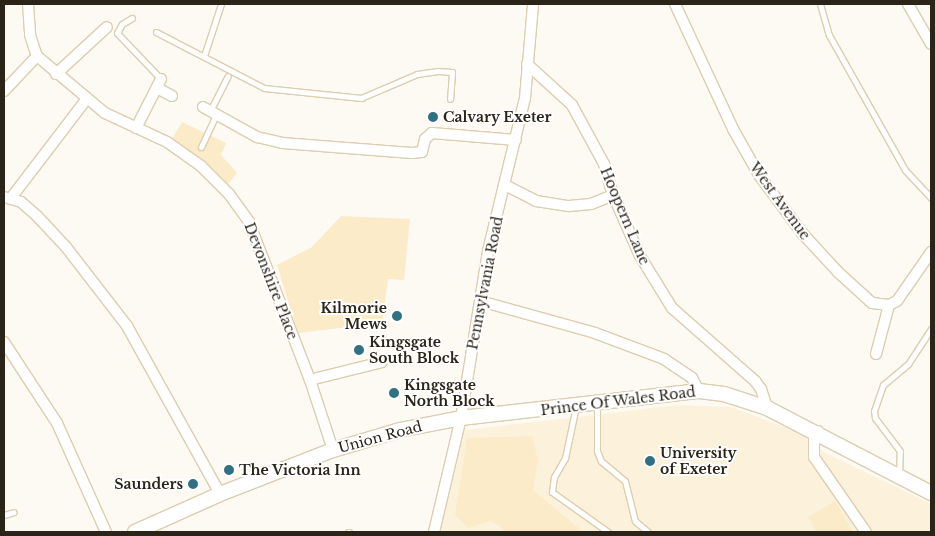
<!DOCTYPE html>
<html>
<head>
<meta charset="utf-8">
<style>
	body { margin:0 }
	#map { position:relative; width:935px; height:536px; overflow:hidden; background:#fdfaf4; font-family:"Libre Baskerville",serif }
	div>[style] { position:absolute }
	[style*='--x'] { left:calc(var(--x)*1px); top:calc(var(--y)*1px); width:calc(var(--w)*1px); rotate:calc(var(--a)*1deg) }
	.built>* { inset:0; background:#fcf1db }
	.green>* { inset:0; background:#fbebc9 }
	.roads { filter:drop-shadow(1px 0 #dcceb0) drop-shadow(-1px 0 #dcceb0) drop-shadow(0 1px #dcceb0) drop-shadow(0 -1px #dcceb0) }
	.lane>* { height:5px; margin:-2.5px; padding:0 2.5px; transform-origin:2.5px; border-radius:2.5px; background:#fff }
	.street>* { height:10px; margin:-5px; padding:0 5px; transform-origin:5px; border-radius:5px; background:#fff }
	.secondary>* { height:14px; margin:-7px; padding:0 7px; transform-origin:7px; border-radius:7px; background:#fff }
	.dots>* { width:14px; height:14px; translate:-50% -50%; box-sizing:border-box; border:2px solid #fff; border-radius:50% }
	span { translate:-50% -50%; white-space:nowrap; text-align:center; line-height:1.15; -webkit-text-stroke:4px #fff; paint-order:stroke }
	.poi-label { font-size:14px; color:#2a2419; font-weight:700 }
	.left { translate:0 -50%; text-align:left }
	.right { translate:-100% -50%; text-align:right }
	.street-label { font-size:14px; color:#2a2419 }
	.frame { position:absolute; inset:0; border:5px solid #2a2419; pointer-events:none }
</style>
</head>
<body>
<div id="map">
	<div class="built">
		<div style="clip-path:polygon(679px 405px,731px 407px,803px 434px,824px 452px,931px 504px,931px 532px,440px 532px,465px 430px)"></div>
	</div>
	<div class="green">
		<div style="clip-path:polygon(182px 122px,226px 143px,221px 155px,237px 173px,228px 184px,206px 162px,172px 139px)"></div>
		<div style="clip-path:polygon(341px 216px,410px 219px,404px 280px,388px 279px,382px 323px,298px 333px,277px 265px,312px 247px)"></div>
		<div style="clip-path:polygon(532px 436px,538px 460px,533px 490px,583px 532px,503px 532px,502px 528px,491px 521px,468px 528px,455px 515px,467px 438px)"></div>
		<div style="clip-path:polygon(835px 501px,853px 532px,816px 532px,808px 517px)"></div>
	</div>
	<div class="roads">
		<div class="lane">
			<div style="--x:820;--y:4;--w:32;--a:74"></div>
			<div style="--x:829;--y:35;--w:155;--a:60.6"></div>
			<div style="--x:905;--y:170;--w:38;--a:47"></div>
			<div style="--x:132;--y:18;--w:12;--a:149"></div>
			<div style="--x:122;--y:24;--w:10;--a:119"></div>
			<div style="--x:117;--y:33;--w:64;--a:46.3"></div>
			<div style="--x:156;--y:32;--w:122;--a:27.4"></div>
			<div style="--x:264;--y:88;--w:98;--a:5.9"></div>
			<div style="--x:361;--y:98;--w:61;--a:-23.2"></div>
			<div style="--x:417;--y:74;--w:21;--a:-8"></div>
			<div style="--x:438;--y:71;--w:14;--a:4"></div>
			<div style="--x:452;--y:72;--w:27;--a:94"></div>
			<div style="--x:204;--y:56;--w:55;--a:-71.9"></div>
			<div style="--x:210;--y:111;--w:39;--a:-63"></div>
			<div style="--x:201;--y:147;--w:35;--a:-65"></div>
			<div style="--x:597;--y:405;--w:46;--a:90"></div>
			<div style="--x:597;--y:451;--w:11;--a:68"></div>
			<div style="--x:601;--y:461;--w:31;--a:40"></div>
			<div style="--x:625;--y:481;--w:41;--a:76"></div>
			<div style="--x:635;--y:521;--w:17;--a:40"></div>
			<div style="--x:576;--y:406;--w:53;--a:101.9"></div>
			<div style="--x:565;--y:458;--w:22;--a:120"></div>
			<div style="--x:554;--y:477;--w:15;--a:98"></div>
			<div style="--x:552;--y:492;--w:69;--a:35.5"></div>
			<div style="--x:899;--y:475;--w:24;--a:-88"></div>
			<div style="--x:900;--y:451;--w:41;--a:-127.1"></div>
			<div style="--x:875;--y:418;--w:7;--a:-98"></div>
			<div style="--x:874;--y:411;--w:28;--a:-71"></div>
			<div style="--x:883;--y:385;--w:33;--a:-40"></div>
			<div style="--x:908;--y:364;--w:42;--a:-56.7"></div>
			<div style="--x:4;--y:515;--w:10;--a:-17"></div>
			<div style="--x:348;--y:532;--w:1;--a:0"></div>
		</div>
		<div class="street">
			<div style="--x:28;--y:4;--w:31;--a:86"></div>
			<div style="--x:30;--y:35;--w:22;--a:72"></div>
			<div style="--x:37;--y:56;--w:89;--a:40"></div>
			<div style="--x:105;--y:113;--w:68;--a:25.1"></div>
			<div style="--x:167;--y:142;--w:42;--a:35.2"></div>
			<div style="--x:201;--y:166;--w:40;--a:45"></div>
			<div style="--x:229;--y:194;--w:34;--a:54"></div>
			<div style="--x:249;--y:222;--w:169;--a:68.9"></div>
			<div style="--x:310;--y:380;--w:74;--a:71.8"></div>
			<div style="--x:675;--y:4;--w:138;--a:65.1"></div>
			<div style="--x:733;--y:129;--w:53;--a:60.5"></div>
			<div style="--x:759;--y:175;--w:72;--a:53.4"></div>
			<div style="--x:802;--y:233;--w:53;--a:47.3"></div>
			<div style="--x:838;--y:272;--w:46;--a:42.4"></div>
			<div style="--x:872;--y:303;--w:17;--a:7"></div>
			<div style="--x:889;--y:305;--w:9;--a:-27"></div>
			<div style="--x:897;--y:301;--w:60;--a:-55.2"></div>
			<div style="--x:908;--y:4;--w:46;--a:60.1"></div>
			<div style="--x:527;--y:64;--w:61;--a:42.3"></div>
			<div style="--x:572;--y:105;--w:67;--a:61.5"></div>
			<div style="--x:604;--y:164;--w:32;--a:74"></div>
			<div style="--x:613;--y:195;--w:67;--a:66.1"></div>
			<div style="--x:640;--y:256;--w:61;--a:58.4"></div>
			<div style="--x:672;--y:308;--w:111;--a:41.3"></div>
			<div style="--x:755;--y:381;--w:10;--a:53"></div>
			<div style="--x:761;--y:389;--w:20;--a:72"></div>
			<div style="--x:56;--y:74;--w:69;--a:-42.7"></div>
			<div style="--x:157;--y:88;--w:17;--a:28"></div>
			<div style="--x:4;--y:91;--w:48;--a:-46.7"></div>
			<div style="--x:203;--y:107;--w:62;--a:29.1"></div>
			<div style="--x:257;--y:137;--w:26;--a:13"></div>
			<div style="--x:282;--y:143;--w:130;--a:4.4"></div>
			<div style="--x:412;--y:153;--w:10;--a:-6"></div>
			<div style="--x:422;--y:152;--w:13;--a:-77"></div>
			<div style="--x:425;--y:139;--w:9;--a:-41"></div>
			<div style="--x:432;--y:133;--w:84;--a:4.8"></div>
			<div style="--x:136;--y:128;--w:55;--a:-63"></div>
			<div style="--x:505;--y:185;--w:35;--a:27"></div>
			<div style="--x:536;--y:201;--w:33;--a:9"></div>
			<div style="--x:569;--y:206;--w:22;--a:-5"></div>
			<div style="--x:591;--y:204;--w:24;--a:-22"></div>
			<div style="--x:4;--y:197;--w:18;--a:16"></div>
			<div style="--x:21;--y:202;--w:21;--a:41"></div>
			<div style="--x:37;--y:216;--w:42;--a:46.9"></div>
			<div style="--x:66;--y:247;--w:100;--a:52.3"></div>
			<div style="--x:127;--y:326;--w:192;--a:61"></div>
			<div style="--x:11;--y:198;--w:123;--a:-52.6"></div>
			<div style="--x:480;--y:301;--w:119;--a:15.5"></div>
			<div style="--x:595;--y:333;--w:74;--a:20.6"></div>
			<div style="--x:664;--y:359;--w:34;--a:34"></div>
			<div style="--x:692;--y:378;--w:15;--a:62"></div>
			<div style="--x:4;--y:342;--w:97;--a:56.8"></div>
			<div style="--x:57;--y:423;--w:120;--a:65.8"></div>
			<div style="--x:876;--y:354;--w:51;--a:-75.1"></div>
			<div style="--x:310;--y:380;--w:74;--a:-14"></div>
			<div style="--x:818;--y:431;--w:7;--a:124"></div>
			<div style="--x:814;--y:437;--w:20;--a:90"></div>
			<div style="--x:814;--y:457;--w:91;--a:55.3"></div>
			<div style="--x:434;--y:532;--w:117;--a:-76.7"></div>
			<div style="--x:461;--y:418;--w:169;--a:-80.8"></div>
			<div style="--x:488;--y:251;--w:157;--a:-76.4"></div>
			<div style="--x:525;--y:98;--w:94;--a:-85.1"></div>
		</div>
		<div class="secondary">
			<div style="--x:135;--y:532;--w:93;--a:-24.1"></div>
			<div style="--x:220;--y:494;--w:121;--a:-21.3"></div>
			<div style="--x:333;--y:450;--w:70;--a:-16.6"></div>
			<div style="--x:400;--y:430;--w:62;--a:-11.1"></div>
			<div style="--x:461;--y:418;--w:240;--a:-6.5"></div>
			<div style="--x:699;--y:391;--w:25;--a:7"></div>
			<div style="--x:724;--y:394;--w:45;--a:18"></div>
			<div style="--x:767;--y:408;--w:185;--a:27.4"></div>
		</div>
	</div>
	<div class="dots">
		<div style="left:433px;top:117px;background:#2f7183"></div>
		<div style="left:397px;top:316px;background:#2f7183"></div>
		<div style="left:359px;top:350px;background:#2f7183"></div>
		<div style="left:394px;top:393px;background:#2f7183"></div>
		<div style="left:650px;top:461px;background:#2f7183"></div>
		<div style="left:229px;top:470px;background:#2f7183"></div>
		<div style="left:193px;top:484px;background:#2f7183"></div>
	</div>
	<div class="poi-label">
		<span class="left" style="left:443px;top:117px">Calvary Exeter</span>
		<span class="right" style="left:387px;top:316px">Kilmorie<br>Mews</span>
		<span class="left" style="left:369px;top:350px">Kingsgate<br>South Block</span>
		<span class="left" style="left:404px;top:393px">Kingsgate<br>North Block</span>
		<span class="left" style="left:660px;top:461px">University<br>of Exeter</span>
		<span class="left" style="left:239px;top:470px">The Victoria Inn</span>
		<span class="right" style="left:183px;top:484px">Saunders</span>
	</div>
	<div class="street-label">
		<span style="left:780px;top:201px;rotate:54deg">West Avenue</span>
		<span style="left:625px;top:216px;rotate:67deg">Hoopern Lane</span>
		<span style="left:271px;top:281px;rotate:69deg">Devonshire Place</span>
		<span style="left:485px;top:283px;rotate:-79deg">Pennsylvania Road</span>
		<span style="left:618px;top:401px;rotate:-7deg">Prince Of Wales Road</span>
		<span style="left:380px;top:437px;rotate:-15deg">Union Road</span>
	</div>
	<div class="frame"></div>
</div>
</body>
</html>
